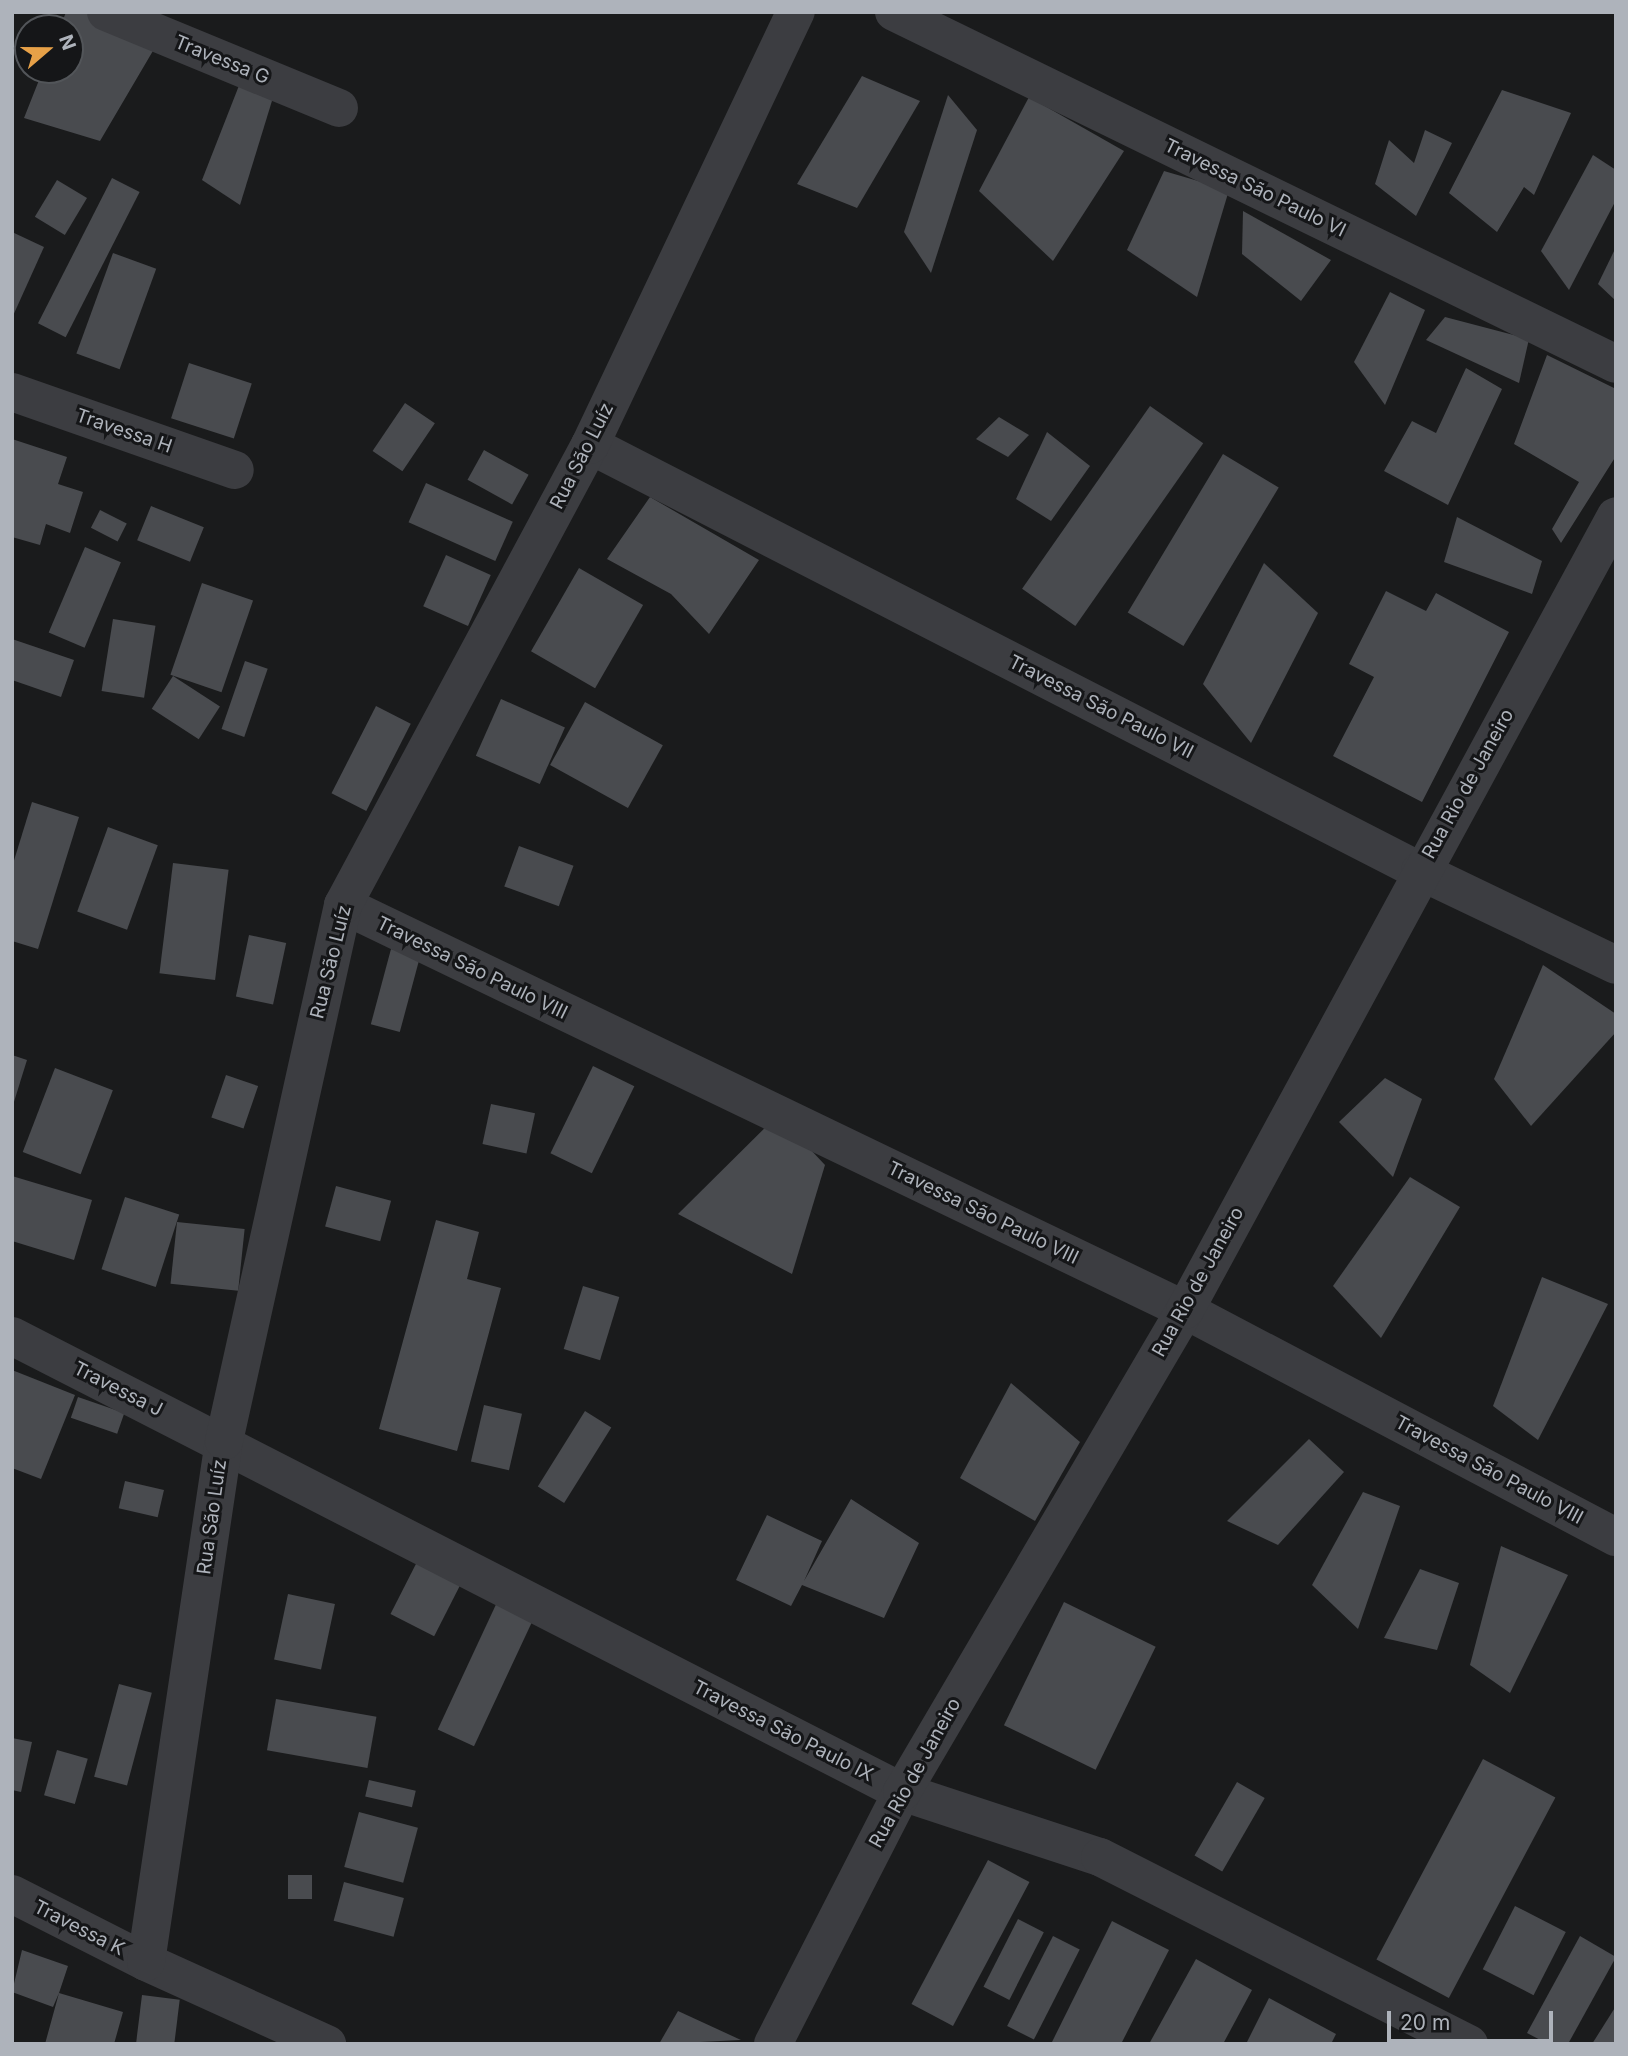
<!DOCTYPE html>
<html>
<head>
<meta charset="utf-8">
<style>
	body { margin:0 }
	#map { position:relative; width:1628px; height:2056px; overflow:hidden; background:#1a1b1c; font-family:Inter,sans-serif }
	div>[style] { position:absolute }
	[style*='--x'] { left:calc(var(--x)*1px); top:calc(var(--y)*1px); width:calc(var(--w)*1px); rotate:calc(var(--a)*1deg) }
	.building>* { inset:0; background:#494b4f; transform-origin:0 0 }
	.street>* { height:38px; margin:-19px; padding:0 19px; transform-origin:19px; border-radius:19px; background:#3c3d41 }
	span { translate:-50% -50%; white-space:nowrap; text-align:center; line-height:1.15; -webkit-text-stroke:6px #151618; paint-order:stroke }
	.street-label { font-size:19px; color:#aeb3bb }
	.frame { position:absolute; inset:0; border:14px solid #aeb3bb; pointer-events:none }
	.north { position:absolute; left:14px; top:14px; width:70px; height:70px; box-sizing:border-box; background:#151618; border:2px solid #525559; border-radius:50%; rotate:70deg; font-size:19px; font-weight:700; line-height:28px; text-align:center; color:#aeb3bb }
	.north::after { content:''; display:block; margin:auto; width:24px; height:32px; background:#e7a148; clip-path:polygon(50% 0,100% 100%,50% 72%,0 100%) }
	.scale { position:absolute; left:1387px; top:2011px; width:166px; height:32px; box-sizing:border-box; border:4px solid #aeb3bb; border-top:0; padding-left:9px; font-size:21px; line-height:24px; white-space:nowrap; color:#aeb3bb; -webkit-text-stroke:5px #151618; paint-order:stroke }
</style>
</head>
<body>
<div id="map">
	<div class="building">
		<div style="clip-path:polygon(66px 12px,91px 12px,157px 44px,100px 141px,24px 118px,43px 70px,70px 70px,70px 28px,60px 28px)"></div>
		<div style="clip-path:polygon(862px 76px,920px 101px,857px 208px,797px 184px)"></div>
		<div style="clip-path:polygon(240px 83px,275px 91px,240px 205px,202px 180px)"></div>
		<div style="clip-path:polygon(1502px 90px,1571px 113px,1534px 195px,1524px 187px,1497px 232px,1449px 193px)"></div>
		<div style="clip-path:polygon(948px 95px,977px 130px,931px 273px,904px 232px)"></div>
		<div style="clip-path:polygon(1029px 97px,1124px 151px,1053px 261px,979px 191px)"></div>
		<div style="clip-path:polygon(1425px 130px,1452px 143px,1416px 216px,1375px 184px,1389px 140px,1414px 163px)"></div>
		<div style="clip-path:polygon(1593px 155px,1616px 170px,1616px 200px,1569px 290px,1541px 251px)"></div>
		<div style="clip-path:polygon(1164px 171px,1229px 190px,1197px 297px,1127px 250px)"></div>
		<div style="left:112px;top:178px;width:31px;height:163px;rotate:27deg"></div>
		<div style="left:57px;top:180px;width:35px;height:43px;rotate:31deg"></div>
		<div style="clip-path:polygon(1243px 211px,1331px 260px,1301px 301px,1242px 254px)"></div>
		<div style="clip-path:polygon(12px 232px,44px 247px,12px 318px)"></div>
		<div style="clip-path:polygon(1616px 247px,1616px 301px,1598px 284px)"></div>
		<div style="left:113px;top:253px;width:46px;height:107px;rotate:20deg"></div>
		<div style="clip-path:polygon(1390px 292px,1425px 310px,1385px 405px,1354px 362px)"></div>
		<div style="clip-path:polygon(1445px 317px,1529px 339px,1519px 383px,1426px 340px)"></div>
		<div style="clip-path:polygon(1547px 355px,1616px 389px,1616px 456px,1561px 543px,1552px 529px,1579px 482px,1514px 444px)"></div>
		<div style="left:189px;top:363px;width:66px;height:58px;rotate:18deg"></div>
		<div style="clip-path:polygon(1466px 368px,1502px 389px,1448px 505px,1384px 471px,1412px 421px,1436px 433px)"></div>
		<div style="left:405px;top:403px;width:36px;height:58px;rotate:34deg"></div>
		<div style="left:1150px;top:406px;width:65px;height:223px;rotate:35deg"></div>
		<div style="clip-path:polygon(999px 417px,1029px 435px,1008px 457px,976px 439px)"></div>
		<div style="clip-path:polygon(1047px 432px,1090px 466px,1051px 521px,1016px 499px)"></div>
		<div style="clip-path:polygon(12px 439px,67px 457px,58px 484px,83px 492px,70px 533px,46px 524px,40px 545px,12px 537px)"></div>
		<div style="left:484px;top:450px;width:51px;height:34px;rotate:29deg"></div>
		<div style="left:1223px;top:454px;width:65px;height:185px;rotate:31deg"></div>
		<div style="left:426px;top:483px;width:95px;height:43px;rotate:24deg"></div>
		<div style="clip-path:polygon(650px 497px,759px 560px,709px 634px,671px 594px,607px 559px)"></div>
		<div style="left:151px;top:506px;width:57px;height:37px;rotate:22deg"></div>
		<div style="left:100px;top:510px;width:30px;height:20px;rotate:27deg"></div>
		<div style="clip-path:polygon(1457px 517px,1542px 561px,1532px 594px,1444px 562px)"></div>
		<div style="left:85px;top:547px;width:39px;height:93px;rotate:23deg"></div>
		<div style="left:446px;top:555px;width:49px;height:56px;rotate:24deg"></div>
		<div style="clip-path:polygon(1264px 563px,1318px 613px,1251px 743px,1203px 684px)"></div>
		<div style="left:579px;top:568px;width:74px;height:96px;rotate:30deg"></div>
		<div style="left:202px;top:583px;width:54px;height:97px;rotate:19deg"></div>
		<div style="clip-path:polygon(1386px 591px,1426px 611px,1436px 593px,1509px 632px,1422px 802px,1333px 756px,1374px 677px,1349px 664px)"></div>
		<div style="left:113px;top:619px;width:43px;height:73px;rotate:9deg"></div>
		<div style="clip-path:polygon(12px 639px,74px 660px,61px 697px,12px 680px)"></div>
		<div style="left:245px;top:661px;width:24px;height:72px;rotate:19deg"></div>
		<div style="left:173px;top:676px;width:56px;height:39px;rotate:33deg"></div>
		<div style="left:501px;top:699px;width:70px;height:62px;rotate:24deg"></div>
		<div style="left:585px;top:702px;width:89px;height:72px;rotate:29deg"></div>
		<div style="left:376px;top:706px;width:39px;height:98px;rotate:27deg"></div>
		<div style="clip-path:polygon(32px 802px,79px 817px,38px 949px,12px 941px,12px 867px)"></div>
		<div style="left:108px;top:827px;width:53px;height:90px;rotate:20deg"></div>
		<div style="left:519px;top:846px;width:58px;height:43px;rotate:20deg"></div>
		<div style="left:173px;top:863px;width:56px;height:111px;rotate:7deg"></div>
		<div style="left:249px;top:935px;width:38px;height:63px;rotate:12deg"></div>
		<div style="left:391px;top:949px;width:30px;height:78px;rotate:15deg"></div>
		<div style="clip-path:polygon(1543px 965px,1616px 1014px,1616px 1032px,1531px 1126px,1494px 1079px)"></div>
		<div style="clip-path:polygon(12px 1055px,27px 1060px,13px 1105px,12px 1105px)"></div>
		<div style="left:593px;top:1066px;width:46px;height:97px;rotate:26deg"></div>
		<div style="left:55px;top:1068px;width:62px;height:90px;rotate:21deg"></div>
		<div style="left:226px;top:1075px;width:34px;height:45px;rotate:19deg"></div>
		<div style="clip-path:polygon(1385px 1078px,1422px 1099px,1393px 1177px,1339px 1122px)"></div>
		<div style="left:491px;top:1104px;width:45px;height:41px;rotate:12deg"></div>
		<div style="clip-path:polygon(778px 1115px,825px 1165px,792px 1274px,678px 1214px)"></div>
		<div style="clip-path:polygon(12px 1176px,92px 1200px,74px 1260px,12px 1241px)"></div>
		<div style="clip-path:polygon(1410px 1177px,1460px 1207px,1381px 1338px,1333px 1286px)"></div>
		<div style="left:336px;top:1186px;width:57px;height:42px;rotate:15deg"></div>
		<div style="left:125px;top:1197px;width:57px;height:76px;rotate:18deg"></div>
		<div style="clip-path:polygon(436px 1220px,479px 1232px,467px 1279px,501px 1288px,457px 1451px,379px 1429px)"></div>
		<div style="left:177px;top:1222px;width:68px;height:62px;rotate:6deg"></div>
		<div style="clip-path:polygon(1542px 1277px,1608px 1304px,1538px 1440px,1493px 1406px)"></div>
		<div style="left:583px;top:1286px;width:38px;height:66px;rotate:17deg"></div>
		<div style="clip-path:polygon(12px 1370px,75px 1395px,41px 1479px,12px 1468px)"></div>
		<div style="clip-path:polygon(1011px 1383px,1080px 1442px,1035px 1521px,960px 1478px)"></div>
		<div style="left:78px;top:1397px;width:49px;height:22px;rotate:19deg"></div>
		<div style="left:484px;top:1405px;width:39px;height:58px;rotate:13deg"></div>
		<div style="left:585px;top:1411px;width:31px;height:89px;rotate:32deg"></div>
		<div style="clip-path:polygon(1309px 1439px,1344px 1472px,1278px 1545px,1227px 1521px)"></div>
		<div style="left:125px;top:1481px;width:40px;height:28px;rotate:13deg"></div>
		<div style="clip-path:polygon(1363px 1492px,1400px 1506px,1358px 1629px,1312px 1585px)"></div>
		<div style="clip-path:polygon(851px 1499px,919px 1543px,884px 1618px,802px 1585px,791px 1606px,736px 1580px,767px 1515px,822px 1541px,804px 1581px)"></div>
		<div style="clip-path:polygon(1501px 1546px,1568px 1575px,1510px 1693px,1470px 1665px)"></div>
		<div style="left:420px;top:1556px;width:49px;height:65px;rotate:27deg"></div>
		<div style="clip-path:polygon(1420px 1569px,1459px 1583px,1437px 1650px,1384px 1638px)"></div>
		<div style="left:288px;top:1594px;width:48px;height:67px;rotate:12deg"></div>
		<div style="left:499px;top:1598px;width:40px;height:145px;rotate:25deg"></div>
		<div style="left:1064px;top:1602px;width:102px;height:137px;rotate:26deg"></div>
		<div style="left:119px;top:1684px;width:34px;height:96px;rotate:15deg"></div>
		<div style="left:276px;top:1699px;width:102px;height:52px;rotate:10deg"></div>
		<div style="clip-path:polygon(12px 1738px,32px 1742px,21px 1792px,12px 1790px)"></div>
		<div style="left:57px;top:1750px;width:32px;height:47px;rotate:16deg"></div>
		<div style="left:1483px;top:1759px;width:82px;height:227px;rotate:28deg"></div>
		<div style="left:369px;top:1780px;width:48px;height:17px;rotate:13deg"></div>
		<div style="left:1237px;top:1782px;width:32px;height:85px;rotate:30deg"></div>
		<div style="left:359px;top:1812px;width:61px;height:57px;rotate:15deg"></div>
		<div style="left:988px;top:1860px;width:47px;height:163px;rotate:28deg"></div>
		<div style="left:288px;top:1875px;width:24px;height:24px"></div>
		<div style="left:344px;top:1882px;width:62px;height:40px;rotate:15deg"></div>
		<div style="left:1515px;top:1906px;width:57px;height:71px;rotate:27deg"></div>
		<div style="left:1018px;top:1919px;width:29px;height:76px;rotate:27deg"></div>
		<div style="clip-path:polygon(1112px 1921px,1169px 1950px,1121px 2044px,1051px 2044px)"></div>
		<div style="left:1053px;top:1936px;width:30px;height:101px;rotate:27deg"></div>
		<div style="clip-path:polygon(1580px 1936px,1616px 1957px,1568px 2044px,1548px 2044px,1527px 2033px)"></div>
		<div style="clip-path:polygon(22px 1950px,68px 1966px,59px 1993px,123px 2012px,114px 2044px,45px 2044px,59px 1993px,53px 2007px,12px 1992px)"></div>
		<div style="clip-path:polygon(1196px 1959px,1252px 1990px,1223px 2044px,1149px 2044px)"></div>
		<div style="left:142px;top:1995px;width:38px;height:49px;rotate:7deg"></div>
		<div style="clip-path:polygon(1269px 1998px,1336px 2034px,1331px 2044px,1246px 2044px)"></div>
		<div style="clip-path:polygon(1616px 2006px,1616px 2044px,1592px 2044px)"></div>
		<div style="clip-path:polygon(678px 2011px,741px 2040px,659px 2044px)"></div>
	</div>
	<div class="street">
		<div style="--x:106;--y:12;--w:252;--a:22.4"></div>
		<div style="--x:894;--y:12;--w:803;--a:25.99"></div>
		<div style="--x:12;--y:392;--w:236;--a:19.3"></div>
		<div style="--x:590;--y:445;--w:933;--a:27.17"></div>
		<div style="--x:1420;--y:871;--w:217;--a:25.6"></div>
		<div style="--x:343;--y:905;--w:934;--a:25.69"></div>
		<div style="--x:1185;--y:1310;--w:487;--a:27.8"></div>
		<div style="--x:12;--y:1336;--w:1000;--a:27.13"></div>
		<div style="--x:902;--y:1792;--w:208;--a:18.2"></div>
		<div style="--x:1100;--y:1857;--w:414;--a:26.9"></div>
		<div style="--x:12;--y:1894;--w:150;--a:26.9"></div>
		<div style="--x:146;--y:1962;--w:199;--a:24.4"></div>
		<div style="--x:146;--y:1962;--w:527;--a:-81.49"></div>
		<div style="--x:224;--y:1441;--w:549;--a:-77.48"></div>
		<div style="--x:343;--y:905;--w:522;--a:-61.77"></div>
		<div style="--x:590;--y:445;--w:480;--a:-64.6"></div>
		<div style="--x:773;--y:2044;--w:283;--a:-62.9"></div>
		<div style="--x:902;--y:1792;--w:559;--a:-59.58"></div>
		<div style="--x:1185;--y:1310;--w:903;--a:-61.51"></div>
	</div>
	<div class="street-label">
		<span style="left:222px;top:60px;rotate:22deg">Travessa G</span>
		<span style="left:1255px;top:188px;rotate:26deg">Travessa São Paulo VI</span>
		<span style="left:124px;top:431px;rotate:19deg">Travessa H</span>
		<span style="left:582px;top:456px;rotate:-63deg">Rua São Luíz</span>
		<span style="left:1101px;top:707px;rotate:27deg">Travessa São Paulo VII</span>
		<span style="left:1468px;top:784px;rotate:-61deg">Rua Rio de Janeiro</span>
		<span style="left:331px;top:962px;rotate:-76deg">Rua São Luíz</span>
		<span style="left:472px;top:968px;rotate:26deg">Travessa São Paulo VIII</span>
		<span style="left:983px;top:1213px;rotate:26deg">Travessa São Paulo VIII</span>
		<span style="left:1198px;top:1282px;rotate:-61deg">Rua Rio de Janeiro</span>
		<span style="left:118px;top:1389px;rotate:27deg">Travessa J</span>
		<span style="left:1489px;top:1470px;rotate:28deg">Travessa São Paulo VIII</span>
		<span style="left:212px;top:1517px;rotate:-82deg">Rua São Luíz</span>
		<span style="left:783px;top:1731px;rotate:27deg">Travessa São Paulo IX</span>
		<span style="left:915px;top:1773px;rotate:-61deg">Rua Rio de Janeiro</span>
		<span style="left:79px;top:1928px;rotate:27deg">Travessa K</span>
	</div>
	<div class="frame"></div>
	<div class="north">N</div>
	<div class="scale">20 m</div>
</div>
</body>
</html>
